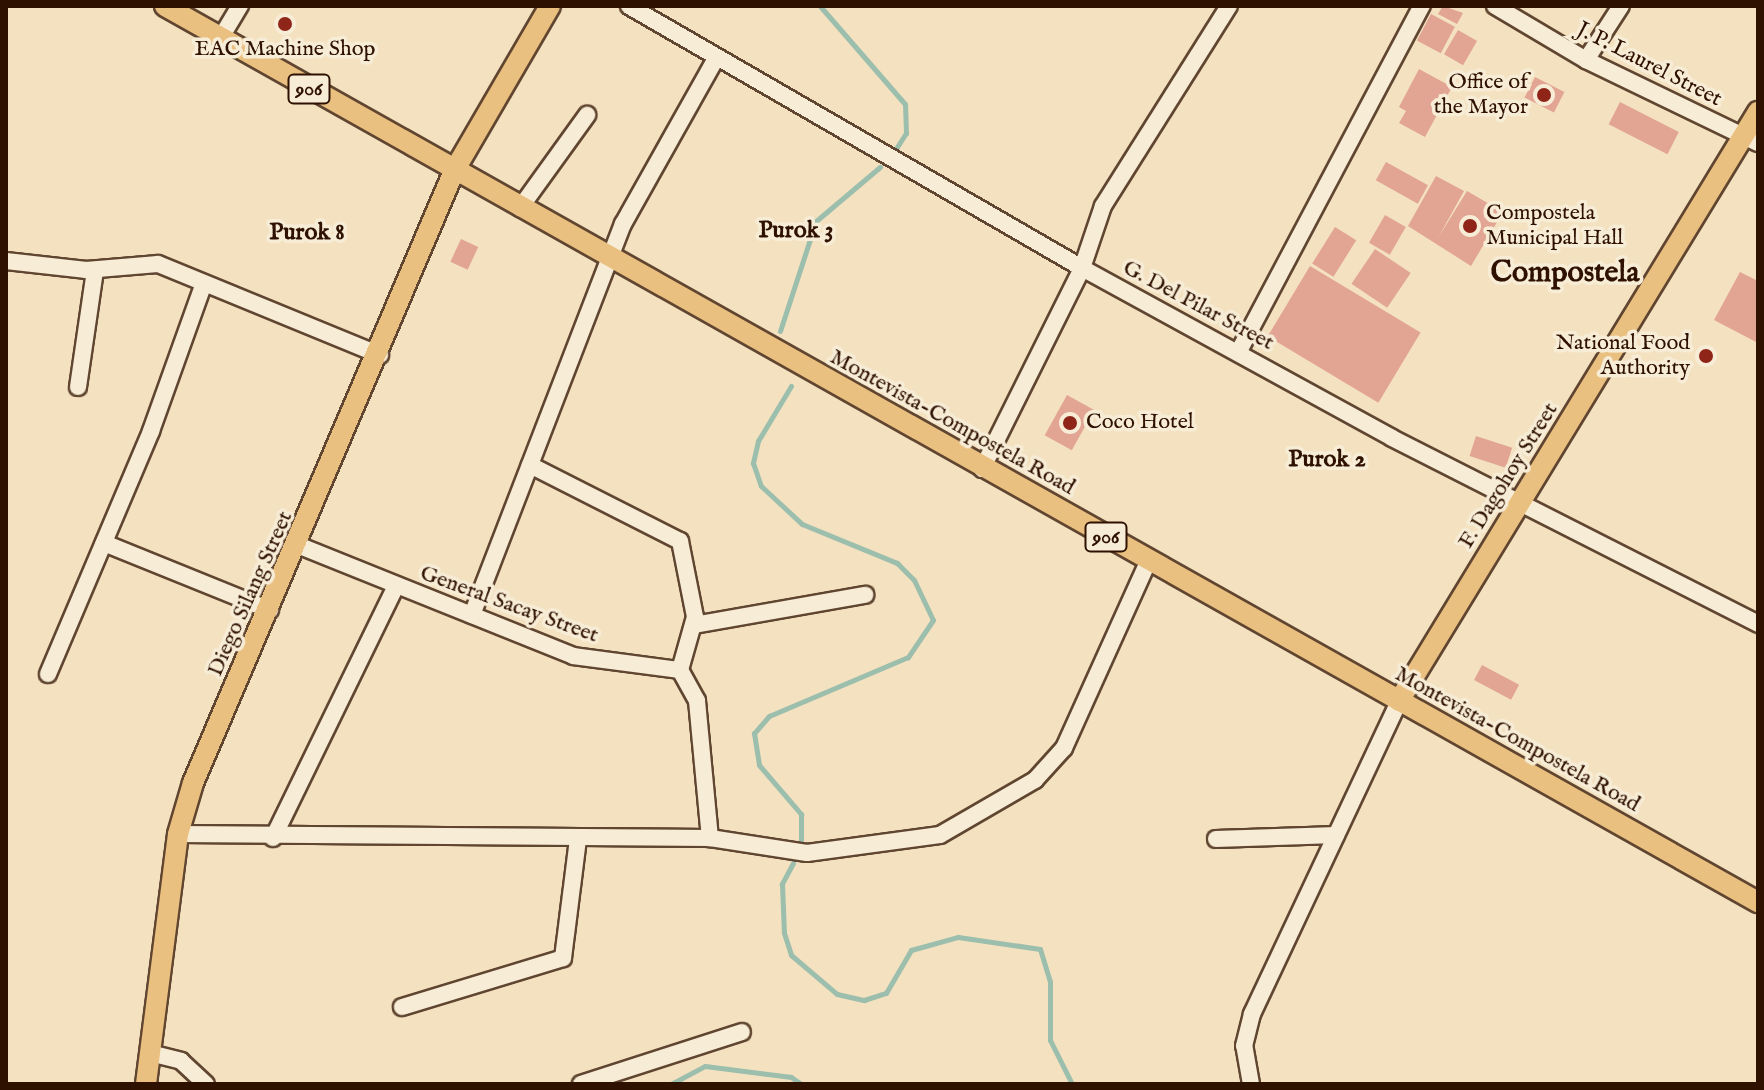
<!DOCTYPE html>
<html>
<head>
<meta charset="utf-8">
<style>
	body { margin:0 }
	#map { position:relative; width:1764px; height:1090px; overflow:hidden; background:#f3e1c0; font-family:"IM FELL English",serif }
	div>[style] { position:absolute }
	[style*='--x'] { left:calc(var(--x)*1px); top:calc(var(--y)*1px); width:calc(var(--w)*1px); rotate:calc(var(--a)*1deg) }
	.stream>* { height:5px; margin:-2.5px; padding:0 2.5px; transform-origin:2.5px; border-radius:2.5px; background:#9cbead }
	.building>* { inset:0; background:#e2a493; transform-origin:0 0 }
	.roads { filter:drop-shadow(2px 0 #604530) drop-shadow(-2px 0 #604530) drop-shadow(0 2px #604530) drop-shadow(0 -2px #604530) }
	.minor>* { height:16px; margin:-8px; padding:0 8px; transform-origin:8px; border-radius:8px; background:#f7ecd6 }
	.major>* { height:20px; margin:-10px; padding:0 10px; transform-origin:10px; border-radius:10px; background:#eac080 }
	.dots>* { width:22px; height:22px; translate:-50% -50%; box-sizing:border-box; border:4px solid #f7ecd6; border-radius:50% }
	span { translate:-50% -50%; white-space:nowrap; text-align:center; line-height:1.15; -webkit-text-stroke:7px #f7ecd6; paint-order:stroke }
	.shield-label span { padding:2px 6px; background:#f7ecd6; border:2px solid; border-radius:6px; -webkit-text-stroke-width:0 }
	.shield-label { font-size:20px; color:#2f1100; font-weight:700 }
	.poi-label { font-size:22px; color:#2f1100 }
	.right { translate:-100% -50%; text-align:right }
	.left { translate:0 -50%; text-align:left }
	.street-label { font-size:22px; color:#2f1100 }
	.neighbourhood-label { font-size:24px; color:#2f1100; font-weight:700 }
	.district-label { font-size:30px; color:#2f1100; font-weight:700 }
	.frame { position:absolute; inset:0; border:8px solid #2f1100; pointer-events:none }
</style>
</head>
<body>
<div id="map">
	<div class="stream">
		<div style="--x:820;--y:6;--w:130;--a:49.1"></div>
		<div style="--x:905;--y:104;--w:29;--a:88"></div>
		<div style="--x:906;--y:133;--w:20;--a:123"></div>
		<div style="--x:780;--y:331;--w:116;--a:-71.9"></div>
		<div style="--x:816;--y:221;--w:84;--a:-40.2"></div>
		<div style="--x:791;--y:386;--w:64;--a:121"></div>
		<div style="--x:758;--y:441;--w:23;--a:103"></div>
		<div style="--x:753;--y:463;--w:24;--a:71"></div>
		<div style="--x:761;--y:486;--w:56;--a:42.8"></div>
		<div style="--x:802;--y:524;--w:103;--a:22.3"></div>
		<div style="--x:897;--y:563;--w:24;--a:45"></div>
		<div style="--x:914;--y:580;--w:44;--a:64.6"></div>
		<div style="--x:933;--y:620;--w:45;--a:124"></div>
		<div style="--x:908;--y:657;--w:151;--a:157"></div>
		<div style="--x:769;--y:716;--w:23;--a:131"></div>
		<div style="--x:754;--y:733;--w:32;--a:81"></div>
		<div style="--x:759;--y:765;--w:65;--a:49.4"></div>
		<div style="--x:801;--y:814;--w:32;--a:90"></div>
		<div style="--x:793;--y:863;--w:24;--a:118"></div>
		<div style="--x:782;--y:884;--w:49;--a:87.7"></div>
		<div style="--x:784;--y:933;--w:23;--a:72"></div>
		<div style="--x:791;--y:955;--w:60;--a:40.3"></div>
		<div style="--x:837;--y:994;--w:28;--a:13"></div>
		<div style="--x:864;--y:1000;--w:23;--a:-18"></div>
		<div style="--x:886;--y:993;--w:50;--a:-59.8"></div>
		<div style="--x:911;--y:950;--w:49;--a:-15.5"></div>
		<div style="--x:958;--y:937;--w:83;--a:8.3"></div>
		<div style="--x:1040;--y:949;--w:34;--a:73"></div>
		<div style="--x:1050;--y:982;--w:58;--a:90"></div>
		<div style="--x:1050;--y:1040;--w:49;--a:63.4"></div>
		<div style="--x:671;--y:1084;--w:38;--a:-28"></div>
		<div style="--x:705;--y:1066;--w:87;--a:7.3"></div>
		<div style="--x:791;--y:1077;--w:12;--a:35"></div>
	</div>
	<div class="building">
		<div style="clip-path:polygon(1443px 6px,1463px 13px,1457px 24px,1438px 14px)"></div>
		<div style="left:1431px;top:14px;width:27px;height:30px;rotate:28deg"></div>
		<div style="left:1458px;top:30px;width:22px;height:28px;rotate:30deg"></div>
		<div style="clip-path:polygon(1419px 69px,1452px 87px,1425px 137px,1399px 123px,1406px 111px,1399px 107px)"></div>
		<div style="left:1535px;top:77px;width:33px;height:23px;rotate:27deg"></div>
		<div style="left:1620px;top:102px;width:66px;height:25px;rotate:27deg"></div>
		<div style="left:1386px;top:162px;width:48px;height:21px;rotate:29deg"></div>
		<div style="clip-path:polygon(1436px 176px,1464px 191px,1438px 238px,1467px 191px,1503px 212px,1471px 266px,1408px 226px)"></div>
		<div style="left:1385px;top:215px;width:24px;height:32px;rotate:30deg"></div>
		<div style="left:1335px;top:227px;width:25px;height:43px;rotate:32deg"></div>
		<div style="left:461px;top:239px;width:19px;height:25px;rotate:25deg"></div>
		<div style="left:1375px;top:249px;width:43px;height:42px;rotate:34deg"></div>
		<div style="left:1310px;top:266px;width:129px;height:82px;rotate:31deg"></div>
		<div style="clip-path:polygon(1740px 272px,1758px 281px,1758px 343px,1714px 320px)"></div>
		<div style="left:1067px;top:395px;width:31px;height:46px;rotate:29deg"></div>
		<div style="left:1476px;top:436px;width:38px;height:21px;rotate:18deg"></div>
		<div style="left:1482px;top:665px;width:42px;height:17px;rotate:28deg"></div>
	</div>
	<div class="roads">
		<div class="minor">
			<div style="--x:629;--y:6;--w:523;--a:30.04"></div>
			<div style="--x:1082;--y:268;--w:354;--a:28.7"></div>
			<div style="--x:1392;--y:438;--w:411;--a:26.9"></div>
			<div style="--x:1495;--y:6;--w:106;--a:30.7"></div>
			<div style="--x:1586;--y:60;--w:191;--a:25.8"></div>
			<div style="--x:220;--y:39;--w:39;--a:-59"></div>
			<div style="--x:1586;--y:60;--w:64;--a:-57.1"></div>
			<div style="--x:520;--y:208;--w:115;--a:-54.2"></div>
			<div style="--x:6;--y:261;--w:81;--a:6.4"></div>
			<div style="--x:86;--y:270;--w:72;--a:-4.8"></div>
			<div style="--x:158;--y:264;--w:240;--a:22.3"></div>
			<div style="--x:1239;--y:351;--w:391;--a:-62.1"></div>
			<div style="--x:78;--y:387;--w:118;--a:-81.7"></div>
			<div style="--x:530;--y:465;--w:168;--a:26.9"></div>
			<div style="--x:680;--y:541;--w:77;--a:78.8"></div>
			<div style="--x:695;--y:617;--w:55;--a:105.8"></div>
			<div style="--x:982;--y:469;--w:225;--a:-63.5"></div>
			<div style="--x:1082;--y:268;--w:65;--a:-71.3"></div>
			<div style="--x:1103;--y:206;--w:236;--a:-57.8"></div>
			<div style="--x:104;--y:543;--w:179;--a:22"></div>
			<div style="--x:300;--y:546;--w:294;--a:21.9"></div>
			<div style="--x:573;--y:656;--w:108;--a:7.5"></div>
			<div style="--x:680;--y:670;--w:35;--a:61"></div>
			<div style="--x:697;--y:701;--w:138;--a:84.6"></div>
			<div style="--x:472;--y:615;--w:419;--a:-68.9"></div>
			<div style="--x:623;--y:224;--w:190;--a:-60.7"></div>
			<div style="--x:694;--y:625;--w:174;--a:-10"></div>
			<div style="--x:48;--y:674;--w:264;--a:-67"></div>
			<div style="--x:151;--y:431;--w:154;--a:-70.3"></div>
			<div style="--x:178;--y:834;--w:532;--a:0.43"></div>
			<div style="--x:710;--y:838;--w:98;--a:8.8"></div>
			<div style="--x:807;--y:853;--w:134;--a:-7.7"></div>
			<div style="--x:940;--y:835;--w:110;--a:-30.1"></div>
			<div style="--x:1035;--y:780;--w:43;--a:-47.8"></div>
			<div style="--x:1064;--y:748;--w:206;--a:-65.7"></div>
			<div style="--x:273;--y:838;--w:280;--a:-64"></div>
			<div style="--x:1216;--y:839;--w:120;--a:-1.9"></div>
			<div style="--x:402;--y:1007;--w:168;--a:-16.9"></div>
			<div style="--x:563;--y:958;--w:120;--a:-82.8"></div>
			<div style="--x:150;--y:1053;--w:32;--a:14"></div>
			<div style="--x:181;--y:1061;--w:34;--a:43"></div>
			<div style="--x:581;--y:1084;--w:169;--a:-17.9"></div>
			<div style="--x:1251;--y:1084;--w:39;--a:-100"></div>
			<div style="--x:1244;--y:1046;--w:33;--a:-76"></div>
			<div style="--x:1252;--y:1014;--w:346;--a:-64.8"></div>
		</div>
		<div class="major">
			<div style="--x:165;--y:6;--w:1828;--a:29.36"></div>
			<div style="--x:1399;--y:701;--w:690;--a:-58.64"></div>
			<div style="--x:146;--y:1084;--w:252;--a:-82.7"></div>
			<div style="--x:178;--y:834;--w:53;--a:-73.6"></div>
			<div style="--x:193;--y:783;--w:665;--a:-66.9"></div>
			<div style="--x:454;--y:171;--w:191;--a:-59.8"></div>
		</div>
	</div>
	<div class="dots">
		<div style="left:285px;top:24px;background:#8f2418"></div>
		<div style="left:1544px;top:95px;background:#8f2418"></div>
		<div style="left:1470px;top:226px;background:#8f2418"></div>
		<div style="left:1706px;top:356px;background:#8f2418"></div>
		<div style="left:1070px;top:423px;background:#8f2418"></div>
	</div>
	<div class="shield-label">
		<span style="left:309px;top:89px">906</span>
		<span style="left:1106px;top:537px">906</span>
	</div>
	<div class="poi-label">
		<span style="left:285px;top:50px">EAC Machine Shop</span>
		<span class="right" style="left:1528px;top:95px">Office of<br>the Mayor</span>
		<span class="left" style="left:1486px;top:226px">Compostela<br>Municipal Hall</span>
		<span class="right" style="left:1690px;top:356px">National Food<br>Authority</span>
		<span class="left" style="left:1086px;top:423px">Coco Hotel</span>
	</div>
	<div class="street-label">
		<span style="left:1649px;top:65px;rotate:27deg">J. P. Laurel Street</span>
		<span style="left:1198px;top:306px;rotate:28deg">G. Del Pilar Street</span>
		<span style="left:952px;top:423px;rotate:29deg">Montevista-Compostela Road</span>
		<span style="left:1509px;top:476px;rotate:-58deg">F. Dagohoy Street</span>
		<span style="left:251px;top:594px;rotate:-66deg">Diego Silang Street</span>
		<span style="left:509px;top:605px;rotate:20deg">General Sacay Street</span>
		<span style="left:1517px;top:740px;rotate:29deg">Montevista-Compostela Road</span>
	</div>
	<div class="neighbourhood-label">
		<span style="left:796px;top:231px">Purok 3</span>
		<span style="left:307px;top:233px">Purok 8</span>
		<span style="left:1327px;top:460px">Purok 2</span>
	</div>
	<div class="district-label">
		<span style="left:1565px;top:273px">Compostela</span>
	</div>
	<div class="frame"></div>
</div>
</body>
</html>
